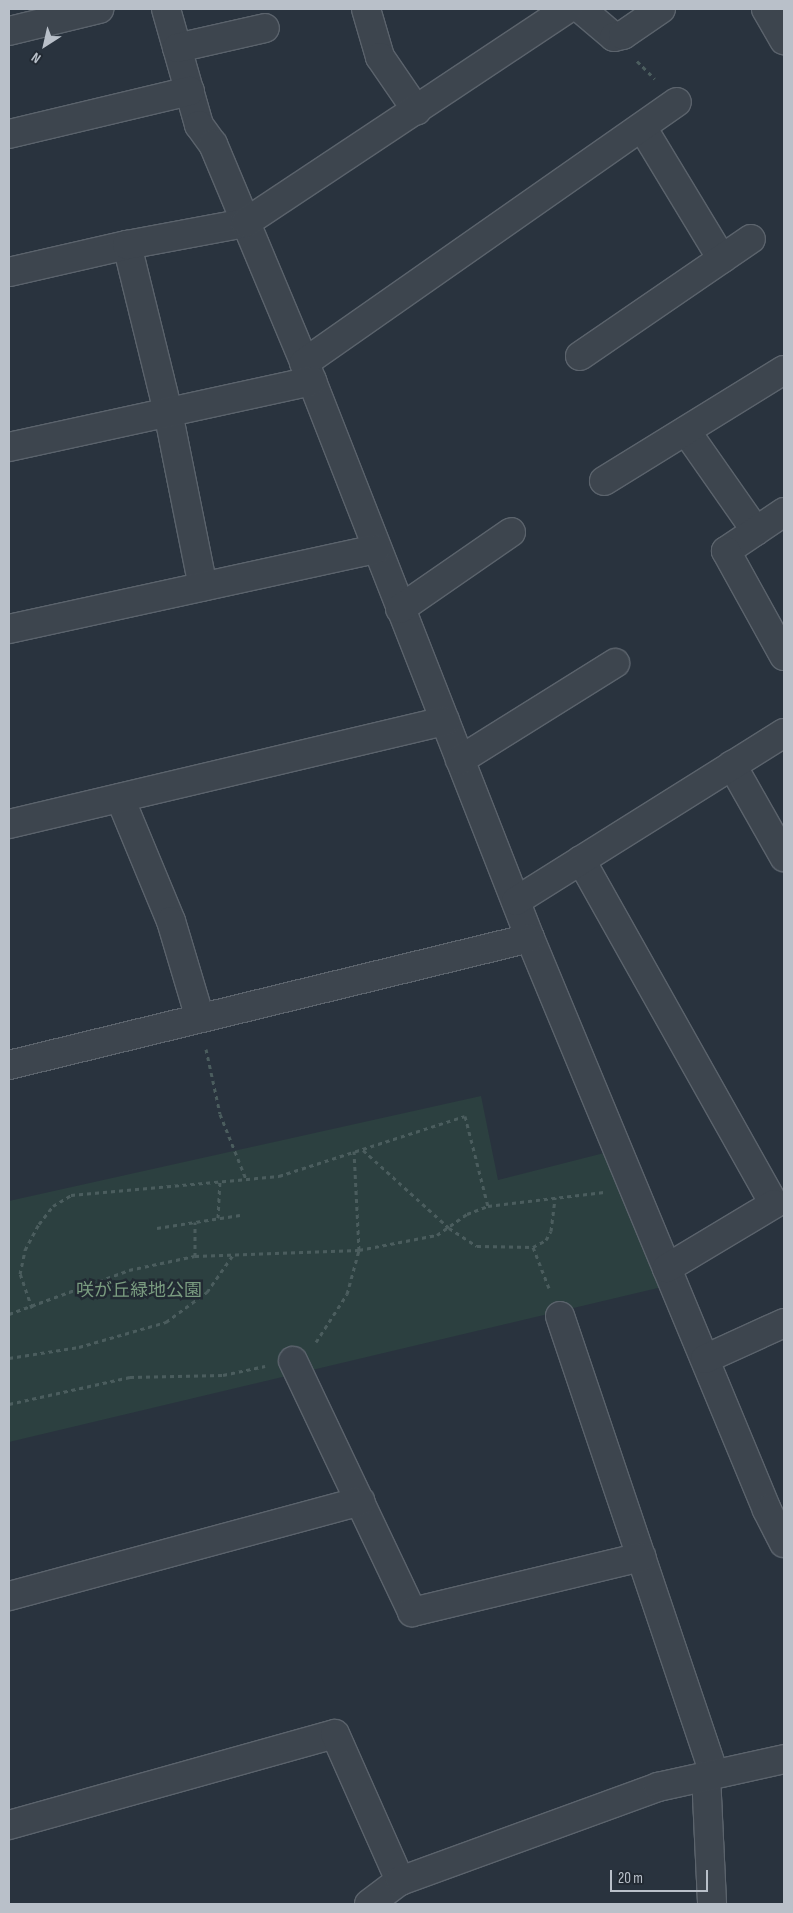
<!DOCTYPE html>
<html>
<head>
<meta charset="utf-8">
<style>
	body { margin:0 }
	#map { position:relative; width:793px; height:1913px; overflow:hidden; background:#29333e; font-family:"Sofia Sans Condensed","Noto Sans JP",sans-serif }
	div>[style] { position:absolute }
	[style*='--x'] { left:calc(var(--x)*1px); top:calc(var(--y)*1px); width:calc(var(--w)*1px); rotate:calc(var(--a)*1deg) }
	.green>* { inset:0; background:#2c4040 }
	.path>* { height:3px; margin-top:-1.5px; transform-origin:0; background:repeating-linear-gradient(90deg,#4b5d5e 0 4px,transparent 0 8px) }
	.roads { filter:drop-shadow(1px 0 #5b636c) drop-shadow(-1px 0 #5b636c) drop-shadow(0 1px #5b636c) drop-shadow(0 -1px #5b636c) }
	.minor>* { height:28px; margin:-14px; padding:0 14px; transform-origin:14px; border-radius:14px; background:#3d454e }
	span { translate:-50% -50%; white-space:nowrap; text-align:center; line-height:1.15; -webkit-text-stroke:5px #222a33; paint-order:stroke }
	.park-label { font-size:18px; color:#7a9c80 }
	.frame { position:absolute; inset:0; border:10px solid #b9c0c9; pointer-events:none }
	.north { position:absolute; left:20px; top:20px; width:50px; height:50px; -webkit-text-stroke:4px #222a33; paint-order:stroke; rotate:215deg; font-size:14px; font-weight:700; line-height:20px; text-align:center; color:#b9c0c9 }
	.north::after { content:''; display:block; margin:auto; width:18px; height:22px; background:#b9c0c9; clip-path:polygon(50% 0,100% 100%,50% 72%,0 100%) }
	.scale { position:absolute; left:610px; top:1870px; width:98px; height:22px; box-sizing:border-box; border:2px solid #b9c0c9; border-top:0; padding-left:6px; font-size:15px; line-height:18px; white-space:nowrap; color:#b9c0c9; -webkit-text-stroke:4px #222a33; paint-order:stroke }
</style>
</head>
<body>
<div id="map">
	<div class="green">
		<div style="clip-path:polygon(481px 1096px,498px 1180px,608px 1152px,662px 1287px,9px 1442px,9px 1201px)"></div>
	</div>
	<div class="path">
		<div style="--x:637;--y:61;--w:25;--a:45"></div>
		<div style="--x:206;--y:1049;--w:66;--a:77.8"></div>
		<div style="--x:220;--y:1114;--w:70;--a:68.2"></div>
		<div style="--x:363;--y:1150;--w:116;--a:42.2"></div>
		<div style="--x:449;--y:1228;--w:33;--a:33"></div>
		<div style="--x:477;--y:1246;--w:56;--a:1"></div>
		<div style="--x:533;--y:1247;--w:15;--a:-28"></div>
		<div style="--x:546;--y:1240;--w:10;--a:-61"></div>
		<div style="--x:551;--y:1231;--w:34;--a:-83"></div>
		<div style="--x:218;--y:1218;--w:36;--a:-87"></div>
		<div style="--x:157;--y:1228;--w:84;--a:-8.9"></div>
		<div style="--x:533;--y:1247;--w:44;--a:68.7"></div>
		<div style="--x:195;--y:1256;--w:34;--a:-90"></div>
		<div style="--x:32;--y:1308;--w:36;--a:-109"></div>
		<div style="--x:20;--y:1274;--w:25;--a:-78"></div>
		<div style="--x:25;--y:1250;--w:30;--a:-62"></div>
		<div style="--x:39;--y:1224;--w:23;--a:-52"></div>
		<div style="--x:53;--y:1206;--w:21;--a:-31"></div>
		<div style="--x:71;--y:1195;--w:209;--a:-5.2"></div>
		<div style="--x:279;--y:1176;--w:195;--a:-17.9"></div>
		<div style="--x:465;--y:1116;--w:93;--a:75.7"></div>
		<div style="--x:9;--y:1314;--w:128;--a:-20.1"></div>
		<div style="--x:129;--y:1270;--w:67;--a:-12"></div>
		<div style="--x:195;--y:1256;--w:164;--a:-2.1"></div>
		<div style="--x:359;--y:1250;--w:79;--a:-10.9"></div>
		<div style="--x:437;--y:1235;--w:37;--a:-35"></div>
		<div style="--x:467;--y:1214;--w:22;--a:-21"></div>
		<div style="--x:488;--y:1206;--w:117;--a:-6.9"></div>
		<div style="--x:316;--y:1342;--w:57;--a:-57.1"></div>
		<div style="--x:347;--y:1294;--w:46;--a:-74.7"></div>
		<div style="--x:359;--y:1250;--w:99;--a:-92.9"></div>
		<div style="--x:9;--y:1358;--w:71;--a:-8.9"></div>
		<div style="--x:79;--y:1347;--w:91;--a:-16"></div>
		<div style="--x:166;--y:1322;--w:51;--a:-36.2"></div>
		<div style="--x:207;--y:1292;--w:45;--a:-54.9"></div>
		<div style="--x:9;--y:1404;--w:124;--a:-12.6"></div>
		<div style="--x:130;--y:1377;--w:93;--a:-1.2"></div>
		<div style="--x:223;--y:1375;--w:43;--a:-12.1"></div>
	</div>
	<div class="roads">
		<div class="minor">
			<div style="--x:166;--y:9;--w:121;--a:74.1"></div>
			<div style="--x:199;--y:125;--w:24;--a:54"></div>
			<div style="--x:213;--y:144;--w:257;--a:67.3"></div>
			<div style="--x:312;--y:381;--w:598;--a:68.63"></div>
			<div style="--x:530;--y:938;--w:619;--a:67.49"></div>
			<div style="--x:767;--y:1510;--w:37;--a:63"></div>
			<div style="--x:366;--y:9;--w:50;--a:73.7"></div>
			<div style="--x:380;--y:57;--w:65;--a:55.6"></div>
			<div style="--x:581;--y:9;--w:43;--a:40.3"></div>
			<div style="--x:614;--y:37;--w:9;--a:-13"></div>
			<div style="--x:623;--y:35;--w:46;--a:-34.4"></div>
			<div style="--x:766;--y:9;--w:36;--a:60"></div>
			<div style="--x:9;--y:31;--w:93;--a:-13.7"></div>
			<div style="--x:177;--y:48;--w:90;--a:-12.8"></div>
			<div style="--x:642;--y:127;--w:154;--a:58.8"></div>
			<div style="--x:9;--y:134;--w:186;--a:-13.4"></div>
			<div style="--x:127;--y:245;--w:172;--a:76.2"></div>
			<div style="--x:168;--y:412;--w:178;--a:78.7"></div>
			<div style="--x:9;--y:272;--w:121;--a:-12.9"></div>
			<div style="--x:127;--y:245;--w:120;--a:-10.6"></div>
			<div style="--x:245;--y:223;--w:387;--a:-33.6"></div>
			<div style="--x:580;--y:356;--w:207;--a:-34.4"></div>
			<div style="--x:304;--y:363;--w:455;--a:-35"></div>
			<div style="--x:686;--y:431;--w:122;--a:55"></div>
			<div style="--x:9;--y:447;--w:310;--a:-12.3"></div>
			<div style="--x:604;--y:481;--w:211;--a:-31.7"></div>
			<div style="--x:784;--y:512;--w:70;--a:146.1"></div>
			<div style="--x:726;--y:551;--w:120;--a:61.1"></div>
			<div style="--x:400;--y:609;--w:135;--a:-34.7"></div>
			<div style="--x:9;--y:629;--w:376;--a:-12.3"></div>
			<div style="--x:460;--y:760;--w:183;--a:-32"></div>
			<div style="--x:732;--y:765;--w:106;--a:60.5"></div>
			<div style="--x:120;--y:798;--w:133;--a:67.5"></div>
			<div style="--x:171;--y:921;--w:101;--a:73.4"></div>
			<div style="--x:9;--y:824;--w:448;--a:-13.3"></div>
			<div style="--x:581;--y:860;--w:394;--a:60.7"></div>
			<div style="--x:774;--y:1204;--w:125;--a:149.1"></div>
			<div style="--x:516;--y:901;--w:316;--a:-32.1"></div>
			<div style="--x:9;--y:1065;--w:536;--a:-13.7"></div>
			<div style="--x:560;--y:1316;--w:482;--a:71.4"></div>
			<div style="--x:705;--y:1359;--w:87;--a:-24.5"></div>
			<div style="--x:293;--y:1361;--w:278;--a:64.6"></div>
			<div style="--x:412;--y:1612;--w:236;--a:-13.5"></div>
			<div style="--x:9;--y:1596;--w:364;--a:-15.1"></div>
			<div style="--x:706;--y:1775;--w:129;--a:87.3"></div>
			<div style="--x:9;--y:1825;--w:338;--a:-15.6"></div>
			<div style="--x:335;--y:1734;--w:161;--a:66.1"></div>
			<div style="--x:369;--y:1904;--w:39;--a:-37"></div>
			<div style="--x:400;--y:1881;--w:275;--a:-20"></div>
			<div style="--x:658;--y:1787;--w:129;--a:-12.5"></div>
		</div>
	</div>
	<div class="park-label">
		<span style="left:139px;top:1291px">咲が丘緑地公園</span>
	</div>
	<div class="frame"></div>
	<div class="north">N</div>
	<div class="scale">20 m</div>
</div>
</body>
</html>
